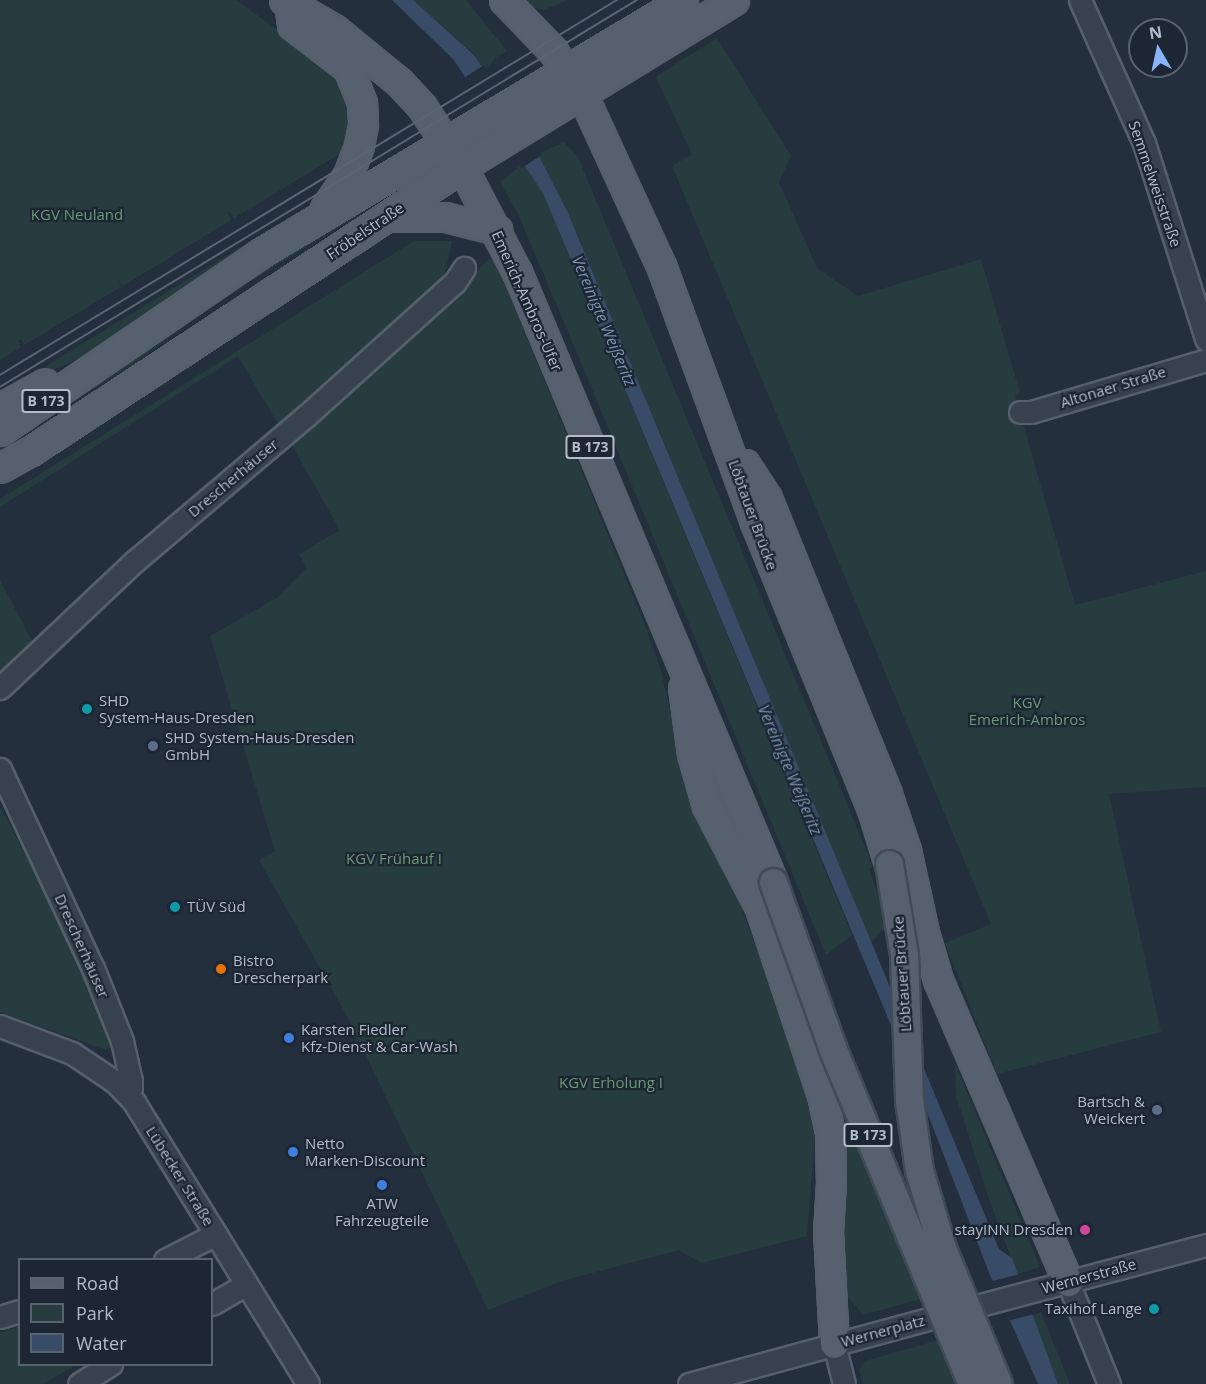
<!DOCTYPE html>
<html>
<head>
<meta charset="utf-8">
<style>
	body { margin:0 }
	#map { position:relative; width:1206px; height:1384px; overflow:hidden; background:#242f3e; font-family:"Open Sans",sans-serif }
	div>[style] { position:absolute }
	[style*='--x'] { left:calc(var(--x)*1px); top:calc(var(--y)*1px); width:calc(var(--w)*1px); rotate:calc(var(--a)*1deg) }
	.green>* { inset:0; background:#263c3f }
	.water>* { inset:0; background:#394c67 }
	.pier>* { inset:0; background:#242f3e; transform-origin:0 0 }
	.roads { filter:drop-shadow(2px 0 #565f6c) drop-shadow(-2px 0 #565f6c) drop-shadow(0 2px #565f6c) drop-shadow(0 -2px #565f6c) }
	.minor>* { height:21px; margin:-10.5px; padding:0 10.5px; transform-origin:10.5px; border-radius:10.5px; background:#38414e }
	.major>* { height:27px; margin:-13.5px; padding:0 13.5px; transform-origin:13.5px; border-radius:13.5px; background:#56606e }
	.tram>* { height:1.5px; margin:-0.75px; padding:0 0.75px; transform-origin:0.75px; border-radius:0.75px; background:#5a6575 }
	.bridges { filter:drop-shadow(2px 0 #414a57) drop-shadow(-2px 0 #414a57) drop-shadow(0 2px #414a57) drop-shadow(0 -2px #414a57) }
	.major-bridge>* { height:27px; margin:-13.5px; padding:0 13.5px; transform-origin:13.5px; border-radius:13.5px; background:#56606e }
	.dots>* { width:16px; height:16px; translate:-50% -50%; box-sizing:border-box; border:3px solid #1d2633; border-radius:50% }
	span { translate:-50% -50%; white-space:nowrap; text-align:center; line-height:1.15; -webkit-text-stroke:4.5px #1d2633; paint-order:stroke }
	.shield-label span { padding:2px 4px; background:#1d2633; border:2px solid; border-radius:4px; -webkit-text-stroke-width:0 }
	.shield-label { font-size:14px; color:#b4bcc9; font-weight:700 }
	.street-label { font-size:15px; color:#b4bcc9 }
	.park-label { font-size:15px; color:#6b9a76 }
	.poi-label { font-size:15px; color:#b4bcc9 }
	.left { translate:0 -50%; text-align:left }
	.right { translate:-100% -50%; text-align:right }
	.water-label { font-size:16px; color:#7c92b1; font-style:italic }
	.legend { position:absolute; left:18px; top:1258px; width:195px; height:108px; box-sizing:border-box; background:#1d2633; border:2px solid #59626f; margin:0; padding:8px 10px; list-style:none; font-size:18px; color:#b4bcc9 }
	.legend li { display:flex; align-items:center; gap:12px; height:30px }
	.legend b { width:30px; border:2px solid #59626f }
	.north { position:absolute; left:1128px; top:18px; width:60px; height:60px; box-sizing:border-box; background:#1d2633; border:2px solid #59626f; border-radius:50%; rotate:351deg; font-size:16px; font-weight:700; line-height:24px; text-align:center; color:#b4bcc9 }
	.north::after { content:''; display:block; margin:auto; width:21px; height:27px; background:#8ab4f8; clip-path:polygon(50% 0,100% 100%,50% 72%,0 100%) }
</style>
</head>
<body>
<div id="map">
	<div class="green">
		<div style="clip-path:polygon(0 0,236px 0,317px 58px,337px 78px,347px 103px,349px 133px,346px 142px,342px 143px,343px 152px,234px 218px,230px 212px,228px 213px,231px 220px,123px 286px,118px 280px,121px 287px,24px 345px,21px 339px,18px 341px,21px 347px,0 360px)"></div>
		<div style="clip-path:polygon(413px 0,466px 0,507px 51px,495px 58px,485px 71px,475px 55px)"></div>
		<div style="clip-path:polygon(525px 0,568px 0,544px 10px,533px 7px)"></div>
		<div style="clip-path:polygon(717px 38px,791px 156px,779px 182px,817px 268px,858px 296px,981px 259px,1020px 393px,1015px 396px,1075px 605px,1206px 571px,1206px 787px,1109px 794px,1161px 1032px,997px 1074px,945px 943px,991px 924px,672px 166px,692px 154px,656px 77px)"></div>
		<div style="clip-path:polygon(564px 142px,578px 157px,868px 854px,872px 867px,869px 869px,889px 924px,871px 942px,568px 213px,538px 154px)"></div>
		<div style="clip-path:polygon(524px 163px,543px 193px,852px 935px,826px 955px,585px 372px,518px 214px,500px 182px)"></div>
		<div style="clip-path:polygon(413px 171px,418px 178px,228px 295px,138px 360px,0 450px,0 438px,200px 302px)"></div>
		<div style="clip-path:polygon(311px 204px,98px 350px,0 394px)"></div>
		<div style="clip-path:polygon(414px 241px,452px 241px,445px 274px,407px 317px,281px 429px,238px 356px,0 507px,0 499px)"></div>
		<div style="clip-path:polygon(489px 258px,498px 268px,645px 625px,661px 671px,690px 794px,738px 899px,768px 979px,807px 1099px,815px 1136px,807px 1236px,702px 1263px,679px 1250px,562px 1281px,488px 1310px,347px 1016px,259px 860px,275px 851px,210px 636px,277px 598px,307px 568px,299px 554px,340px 530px,290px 442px,469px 281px)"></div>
		<div style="clip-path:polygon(0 580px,32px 641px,0 673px)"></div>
		<div style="clip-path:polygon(0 807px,91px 973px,114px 1045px,106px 1050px,0 1012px)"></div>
		<div style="clip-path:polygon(955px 1063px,1040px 1267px,1017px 1274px,989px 1199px,956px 1096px)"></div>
		<div style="clip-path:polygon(857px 1134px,924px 1298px,863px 1315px,844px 1292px,840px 1144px)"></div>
		<div style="clip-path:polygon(1041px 1312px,1070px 1384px,1058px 1384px,1032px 1315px)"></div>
		<div style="clip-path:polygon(19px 1326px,20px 1364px,76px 1365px,43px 1384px,0 1384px,0 1333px)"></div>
		<div style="clip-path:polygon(942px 1339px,960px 1384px,863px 1384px,859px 1370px,865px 1361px)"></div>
	</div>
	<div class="water">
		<div style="clip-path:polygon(392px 0,413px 0,475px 56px,538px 154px,568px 213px,999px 1249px,1012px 1258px,1058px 1384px,1038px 1384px,990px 1275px,924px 1104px,543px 193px,453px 59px)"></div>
	</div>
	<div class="pier">
		<div style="left:484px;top:65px;width:107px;height:25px;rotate:57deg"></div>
		<div style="clip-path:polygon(1020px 1274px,1035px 1314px,1007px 1321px,989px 1282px)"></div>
	</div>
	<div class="roads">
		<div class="minor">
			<div style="--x:1080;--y:0;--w:157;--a:65.9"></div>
			<div style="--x:1144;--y:143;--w:206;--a:72.4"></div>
			<div style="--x:1020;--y:412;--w:11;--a:0"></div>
			<div style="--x:1031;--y:412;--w:183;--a:-16.5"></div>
			<div style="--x:0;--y:688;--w:185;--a:-43.3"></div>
			<div style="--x:135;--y:561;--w:224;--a:-40.3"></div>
			<div style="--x:306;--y:416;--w:200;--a:-42"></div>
			<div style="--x:455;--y:282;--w:17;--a:-57"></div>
			<div style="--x:0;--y:769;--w:220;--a:65"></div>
			<div style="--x:93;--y:968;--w:79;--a:68.3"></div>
			<div style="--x:122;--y:1041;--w:41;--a:77.3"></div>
			<div style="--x:131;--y:1081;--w:7;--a:90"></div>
			<div style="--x:131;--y:1088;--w:7;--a:124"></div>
			<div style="--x:0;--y:1026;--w:77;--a:20.6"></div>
			<div style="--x:72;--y:1053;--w:52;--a:34"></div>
			<div style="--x:115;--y:1082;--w:28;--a:46"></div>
			<div style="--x:134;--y:1102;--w:331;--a:58.3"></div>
			<div style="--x:165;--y:1260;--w:57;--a:-27"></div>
			<div style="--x:1068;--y:1282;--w:110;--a:68.1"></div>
			<div style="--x:212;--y:1304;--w:39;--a:-30"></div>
			<div style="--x:973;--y:1307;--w:241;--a:-14.9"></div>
			<div style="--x:0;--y:1317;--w:21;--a:-17"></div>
			<div style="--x:834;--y:1344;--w:41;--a:76"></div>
			<div style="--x:79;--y:1384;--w:38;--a:-32"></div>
			<div style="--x:689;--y:1384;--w:252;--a:-15.2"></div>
		</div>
		<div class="major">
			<div style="--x:284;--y:0;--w:58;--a:30.1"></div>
			<div style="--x:334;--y:29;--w:84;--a:39.2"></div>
			<div style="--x:399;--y:82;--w:34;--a:47"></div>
			<div style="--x:422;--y:107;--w:72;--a:56.3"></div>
			<div style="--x:462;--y:167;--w:119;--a:62.4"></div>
			<div style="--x:517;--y:272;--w:662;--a:67.23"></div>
			<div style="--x:504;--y:0;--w:71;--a:46.1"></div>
			<div style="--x:553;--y:51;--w:52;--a:56"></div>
			<div style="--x:582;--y:94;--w:192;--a:65.3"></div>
			<div style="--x:662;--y:268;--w:268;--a:69.9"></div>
			<div style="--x:754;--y:520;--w:309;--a:67.8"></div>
			<div style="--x:871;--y:806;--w:61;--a:72.8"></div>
			<div style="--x:289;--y:3;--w:22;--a:82"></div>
			<div style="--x:292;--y:25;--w:71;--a:37.5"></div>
			<div style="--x:348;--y:68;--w:38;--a:68"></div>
			<div style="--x:362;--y:103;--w:22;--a:87"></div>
			<div style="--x:363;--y:125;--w:21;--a:101"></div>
			<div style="--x:359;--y:146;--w:31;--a:111"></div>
			<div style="--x:348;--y:175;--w:42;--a:124.4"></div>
			<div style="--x:387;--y:217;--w:58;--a:0"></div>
			<div style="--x:445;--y:217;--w:54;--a:14"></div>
			<div style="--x:0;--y:408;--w:51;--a:-29.1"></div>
			<div style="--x:0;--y:431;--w:314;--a:-34.3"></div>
			<div style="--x:259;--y:254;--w:494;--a:-30.9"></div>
			<div style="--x:745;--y:464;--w:40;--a:57.1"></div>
			<div style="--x:767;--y:498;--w:319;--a:67.9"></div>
			<div style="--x:887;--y:794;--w:59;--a:71.3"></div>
			<div style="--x:906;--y:850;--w:84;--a:77.6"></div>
			<div style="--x:924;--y:932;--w:50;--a:73.7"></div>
			<div style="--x:938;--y:980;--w:329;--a:66.7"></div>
			<div style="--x:0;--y:468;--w:35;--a:-29"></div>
			<div style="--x:31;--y:451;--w:516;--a:-33.38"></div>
			<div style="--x:462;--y:167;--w:319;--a:-31.5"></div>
			<div style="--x:683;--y:688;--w:67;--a:82.2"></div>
			<div style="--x:692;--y:754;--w:54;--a:73.9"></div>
			<div style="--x:707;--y:806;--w:115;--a:62.5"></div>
			<div style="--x:760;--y:908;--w:197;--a:71.7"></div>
			<div style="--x:822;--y:1095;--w:38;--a:78"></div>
			<div style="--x:830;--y:1132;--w:50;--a:88.9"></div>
			<div style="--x:831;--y:1182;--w:50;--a:93.4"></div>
			<div style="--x:828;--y:1232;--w:112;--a:86.9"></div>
		</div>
	</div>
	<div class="tram">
		<div style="--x:0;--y:375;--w:722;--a:-31.29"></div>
		<div style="--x:0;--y:387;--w:745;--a:-31.28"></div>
	</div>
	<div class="bridges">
		<div class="major-bridge">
			<div style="--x:889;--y:864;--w:92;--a:80.6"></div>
			<div style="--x:904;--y:955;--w:145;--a:88"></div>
			<div style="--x:909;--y:1100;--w:71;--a:81.9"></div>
			<div style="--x:919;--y:1170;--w:81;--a:73.6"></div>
			<div style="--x:942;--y:1248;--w:147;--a:67.6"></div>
			<div style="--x:773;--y:882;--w:178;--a:70.3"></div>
			<div style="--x:833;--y:1050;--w:362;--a:67.4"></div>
		</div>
	</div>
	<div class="dots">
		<div style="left:87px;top:709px;background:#0f9aa8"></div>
		<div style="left:153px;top:746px;background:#5c6f8a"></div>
		<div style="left:175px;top:907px;background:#0f9aa8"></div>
		<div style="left:221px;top:969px;background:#e8710a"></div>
		<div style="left:289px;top:1038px;background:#3f7fe0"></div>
		<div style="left:1157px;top:1110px;background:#5c6f8a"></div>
		<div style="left:293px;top:1152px;background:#3f7fe0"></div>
		<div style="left:382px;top:1185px;background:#3f7fe0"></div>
		<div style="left:1085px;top:1230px;background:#d1479c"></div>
		<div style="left:1154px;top:1309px;background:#0f9aa8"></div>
	</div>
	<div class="shield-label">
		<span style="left:46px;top:401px">B 173</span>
		<span style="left:590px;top:447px">B 173</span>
		<span style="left:868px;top:1135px">B 173</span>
	</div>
	<div class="street-label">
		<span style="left:1155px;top:184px;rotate:71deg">Semmelweisstraße</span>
		<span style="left:365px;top:231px;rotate:-34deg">Fröbelstraße</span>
		<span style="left:527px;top:301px;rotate:66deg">Emerich-Ambros-Ufer</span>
		<span style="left:1113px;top:387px;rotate:-17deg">Altonaer Straße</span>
		<span style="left:233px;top:478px;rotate:-40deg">Drescherhäuser</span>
		<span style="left:753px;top:515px;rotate:70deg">Löbtauer Brücke</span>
		<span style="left:82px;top:946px;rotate:66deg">Drescherhäuser</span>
		<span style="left:902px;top:974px;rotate:-94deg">Löbtauer Brücke</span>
		<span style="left:180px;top:1176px;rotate:58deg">Lübecker Straße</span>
		<span style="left:1089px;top:1276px;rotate:-15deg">Wernerstraße</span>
		<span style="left:883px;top:1331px;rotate:-15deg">Wernerplatz</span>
	</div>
	<div class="park-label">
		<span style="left:77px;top:215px">KGV Neuland</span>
		<span style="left:1027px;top:711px">KGV<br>Emerich-Ambros</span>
		<span style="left:394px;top:859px">KGV Frühauf I</span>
		<span style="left:611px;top:1083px">KGV Erholung I</span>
	</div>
	<div class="poi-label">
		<span class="left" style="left:99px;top:709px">SHD<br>System-Haus-Dresden</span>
		<span class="left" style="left:165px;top:746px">SHD System-Haus-Dresden<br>GmbH</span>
		<span class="left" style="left:187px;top:907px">TÜV Süd</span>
		<span class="left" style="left:233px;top:969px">Bistro<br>Drescherpark</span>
		<span class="left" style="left:301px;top:1038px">Karsten Fiedler<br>Kfz-Dienst &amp; Car-Wash</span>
		<span class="right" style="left:1145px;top:1110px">Bartsch &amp;<br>Weickert</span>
		<span class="left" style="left:305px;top:1152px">Netto<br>Marken-Discount</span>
		<span style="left:382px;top:1212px">ATW<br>Fahrzeugteile</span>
		<span class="right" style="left:1073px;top:1230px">stayINN Dresden</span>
		<span class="right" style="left:1142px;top:1309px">Taxihof Lange</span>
	</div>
	<div class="water-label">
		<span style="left:604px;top:321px;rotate:67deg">Vereinigte Weißeritz</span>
		<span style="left:790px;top:770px;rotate:67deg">Vereinigte Weißeritz</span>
	</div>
	<ul class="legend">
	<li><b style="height:8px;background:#56606e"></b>Road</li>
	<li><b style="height:16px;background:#263c3f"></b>Park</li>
	<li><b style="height:16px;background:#394c67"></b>Water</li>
	</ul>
	<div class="north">N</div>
</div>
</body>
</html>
